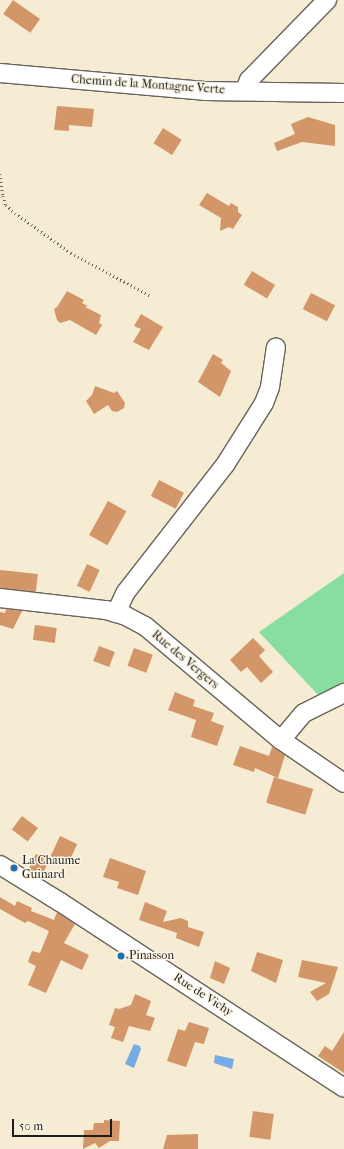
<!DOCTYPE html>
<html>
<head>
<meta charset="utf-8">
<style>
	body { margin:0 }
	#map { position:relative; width:344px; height:1149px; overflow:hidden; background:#f6ebd3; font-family:"IM FELL French Canon",serif }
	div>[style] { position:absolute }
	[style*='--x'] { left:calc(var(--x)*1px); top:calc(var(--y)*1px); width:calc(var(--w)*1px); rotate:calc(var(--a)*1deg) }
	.green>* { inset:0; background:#88dea1 }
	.water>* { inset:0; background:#76ace4 }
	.building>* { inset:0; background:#d29669; transform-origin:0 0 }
	.path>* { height:2.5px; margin-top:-1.25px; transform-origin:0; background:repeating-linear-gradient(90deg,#68645c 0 1px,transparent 0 4px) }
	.roads { filter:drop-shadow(1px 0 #68645c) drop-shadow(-1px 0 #68645c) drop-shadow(0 1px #68645c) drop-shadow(0 -1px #68645c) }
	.minor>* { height:18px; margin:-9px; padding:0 9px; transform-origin:9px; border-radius:9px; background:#fff }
	.dots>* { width:11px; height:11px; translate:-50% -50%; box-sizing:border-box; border:2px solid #fcf5e5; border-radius:50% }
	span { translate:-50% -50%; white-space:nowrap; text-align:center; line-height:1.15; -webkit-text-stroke:3px #fcf5e5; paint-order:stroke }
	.street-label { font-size:12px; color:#1c1c1c }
	.poi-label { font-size:12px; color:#1c1c1c }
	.left { translate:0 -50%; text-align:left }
	.scale { position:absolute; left:12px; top:1119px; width:100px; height:18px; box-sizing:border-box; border:2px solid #1c1c1c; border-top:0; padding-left:5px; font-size:12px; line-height:14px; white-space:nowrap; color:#1c1c1c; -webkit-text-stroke:3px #fcf5e5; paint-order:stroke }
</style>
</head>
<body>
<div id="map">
	<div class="green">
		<div style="clip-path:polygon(344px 573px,344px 686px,320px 697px,259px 632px)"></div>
	</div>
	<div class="water">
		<div style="clip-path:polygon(134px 1044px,140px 1046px,141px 1049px,134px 1068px,125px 1064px)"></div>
		<div style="clip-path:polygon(215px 1055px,234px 1059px,232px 1069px,214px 1063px)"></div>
	</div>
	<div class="building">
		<div style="left:13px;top:0;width:33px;height:17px;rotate:35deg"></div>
		<div style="clip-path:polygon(57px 106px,94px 109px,92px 127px,69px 125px,69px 131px,54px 130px)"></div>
		<div style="clip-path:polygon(308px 117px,335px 125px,335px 146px,302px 142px,277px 151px,274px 143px,295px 134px,291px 124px)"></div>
		<div style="left:163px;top:128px;width:22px;height:18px;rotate:32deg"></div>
		<div style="clip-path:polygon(207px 193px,229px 206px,231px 203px,238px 207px,238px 212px,242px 215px,233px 229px,229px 227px,220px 231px,221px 218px,199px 205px)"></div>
		<div style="left:252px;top:271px;width:27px;height:16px;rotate:31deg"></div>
		<div style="clip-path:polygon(67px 291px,84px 300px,82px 303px,88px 306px,85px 307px,101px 315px,99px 323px,102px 325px,96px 335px,70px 320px,60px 323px,57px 320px,54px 309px,57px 307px)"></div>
		<div style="left:311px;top:293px;width:27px;height:18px;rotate:27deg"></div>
		<div style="clip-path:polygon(141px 314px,163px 327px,149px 350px,133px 342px,141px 329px,134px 326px)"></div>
		<div style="clip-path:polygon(213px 354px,223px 360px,221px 363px,231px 371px,220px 397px,198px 382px)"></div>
		<div style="clip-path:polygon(95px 386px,114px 393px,117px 391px,125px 403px,124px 408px,117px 412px,112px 411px,108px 405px,94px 414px,86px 401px,92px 395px)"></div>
		<div style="left:159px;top:480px;width:28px;height:18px;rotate:27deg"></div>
		<div style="left:108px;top:501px;width:21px;height:39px;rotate:29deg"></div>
		<div style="left:87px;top:564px;width:14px;height:24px;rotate:25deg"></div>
		<div style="left:0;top:570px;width:38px;height:18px;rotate:6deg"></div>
		<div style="clip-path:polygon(6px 609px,22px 611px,13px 629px,0 625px,0 612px,5px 613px)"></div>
		<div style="left:35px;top:625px;width:22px;height:15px;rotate:8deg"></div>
		<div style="clip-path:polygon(253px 638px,265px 650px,259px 656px,273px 672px,261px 683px,247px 667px,241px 672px,230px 660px)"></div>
		<div style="left:99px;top:646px;width:17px;height:16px;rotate:21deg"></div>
		<div style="left:134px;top:648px;width:20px;height:19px;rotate:20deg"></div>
		<div style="clip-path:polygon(175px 692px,195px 700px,193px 706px,214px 713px,211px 721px,224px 726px,217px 746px,191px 737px,196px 720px,168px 710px)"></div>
		<div style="clip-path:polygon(240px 746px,269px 756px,272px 747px,285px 755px,278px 778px,255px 768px,254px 772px,233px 765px)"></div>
		<div style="left:274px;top:777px;width:41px;height:27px;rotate:17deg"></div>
		<div style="left:22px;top:816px;width:20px;height:17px;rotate:37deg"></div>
		<div style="left:60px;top:836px;width:19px;height:22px;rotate:25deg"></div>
		<div style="clip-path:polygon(36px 854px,49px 860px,41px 878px,28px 870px)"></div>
		<div style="clip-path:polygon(110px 858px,146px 871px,138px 895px,117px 888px,119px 882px,103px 877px)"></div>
		<div style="clip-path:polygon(0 897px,15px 906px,17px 901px,32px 908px,31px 911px,54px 920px,57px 912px,75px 924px,64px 943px,89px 955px,82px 970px,61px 960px,46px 993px,28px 985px,36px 966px,28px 962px,32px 951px,40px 953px,49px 931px,28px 921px,25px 923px,0 909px)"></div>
		<div style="clip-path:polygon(145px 902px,167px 911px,163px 922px,181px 918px,188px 921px,188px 927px,204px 932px,199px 947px,176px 938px,177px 933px,139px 920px)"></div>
		<div style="clip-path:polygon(257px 952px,283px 960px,276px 983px,251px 971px)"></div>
		<div style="clip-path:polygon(302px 960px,338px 967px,329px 994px,317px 1001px,310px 992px,326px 983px,298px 977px)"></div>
		<div style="clip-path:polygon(215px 961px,230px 968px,224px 984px,210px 978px)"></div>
		<div style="clip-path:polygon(135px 994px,151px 1001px,146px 1015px,155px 1018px,150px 1031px,129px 1026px,123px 1042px,111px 1038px,115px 1027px,109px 1025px,115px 1008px,119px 1009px,131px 1005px)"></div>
		<div style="clip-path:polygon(189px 1022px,209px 1028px,204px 1044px,195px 1042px,186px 1067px,167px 1061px,178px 1029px,185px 1031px)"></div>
		<div style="clip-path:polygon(344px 1032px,344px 1073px,318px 1056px,325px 1046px,332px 1051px)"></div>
		<div style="left:253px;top:1111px;width:21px;height:26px;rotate:8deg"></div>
		<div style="clip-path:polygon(104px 1120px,120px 1121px,119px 1141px,110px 1141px,99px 1148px,95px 1143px,83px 1149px,84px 1130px,93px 1130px,94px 1123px,104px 1123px)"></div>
		<div style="clip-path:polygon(198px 1134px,198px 1149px,163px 1149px,167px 1135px)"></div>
	</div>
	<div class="path">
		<div style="--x:0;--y:174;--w:22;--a:82"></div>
		<div style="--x:3;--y:196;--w:9;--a:72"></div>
		<div style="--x:6;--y:205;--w:12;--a:42"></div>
		<div style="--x:15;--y:213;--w:69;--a:35.5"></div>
		<div style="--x:71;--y:253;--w:91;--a:28.3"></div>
	</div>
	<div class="roads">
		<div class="minor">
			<div style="--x:0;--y:73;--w:205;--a:5"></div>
			<div style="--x:204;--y:91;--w:140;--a:0.8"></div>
			<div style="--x:245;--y:90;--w:11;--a:-68"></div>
			<div style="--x:249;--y:80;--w:112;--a:-45.7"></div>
			<div style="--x:0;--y:598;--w:107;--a:6.5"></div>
			<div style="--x:106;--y:610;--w:19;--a:16"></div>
			<div style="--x:124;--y:615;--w:24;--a:28"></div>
			<div style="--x:145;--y:626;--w:177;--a:40"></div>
			<div style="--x:281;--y:740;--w:76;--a:34.3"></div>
			<div style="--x:116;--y:613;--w:23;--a:-65"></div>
			<div style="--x:126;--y:592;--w:161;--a:-52.1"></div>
			<div style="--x:225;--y:465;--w:73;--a:-57.8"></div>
			<div style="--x:264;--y:403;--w:17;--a:-69"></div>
			<div style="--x:270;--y:387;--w:40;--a:-81.5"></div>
			<div style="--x:281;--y:740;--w:35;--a:-50"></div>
			<div style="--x:304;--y:713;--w:45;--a:-26.6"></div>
			<div style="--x:0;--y:865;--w:70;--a:31.7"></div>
			<div style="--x:60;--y:902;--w:339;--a:33.2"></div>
		</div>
	</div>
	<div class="dots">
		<div style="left:14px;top:868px;background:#1f6fb2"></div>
		<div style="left:121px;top:956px;background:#1f6fb2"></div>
	</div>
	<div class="street-label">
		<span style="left:148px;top:85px;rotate:4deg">Chemin de la Montagne Verte</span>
		<span style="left:185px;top:660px;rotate:40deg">Rue des Vergers</span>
		<span style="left:203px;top:995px;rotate:33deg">Rue de Vichy</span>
	</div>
	<div class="poi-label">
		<span class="left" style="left:22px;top:868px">La Chaume<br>Guinard</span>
		<span class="left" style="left:129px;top:956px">Pinasson</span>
	</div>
	<div class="scale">50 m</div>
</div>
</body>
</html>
